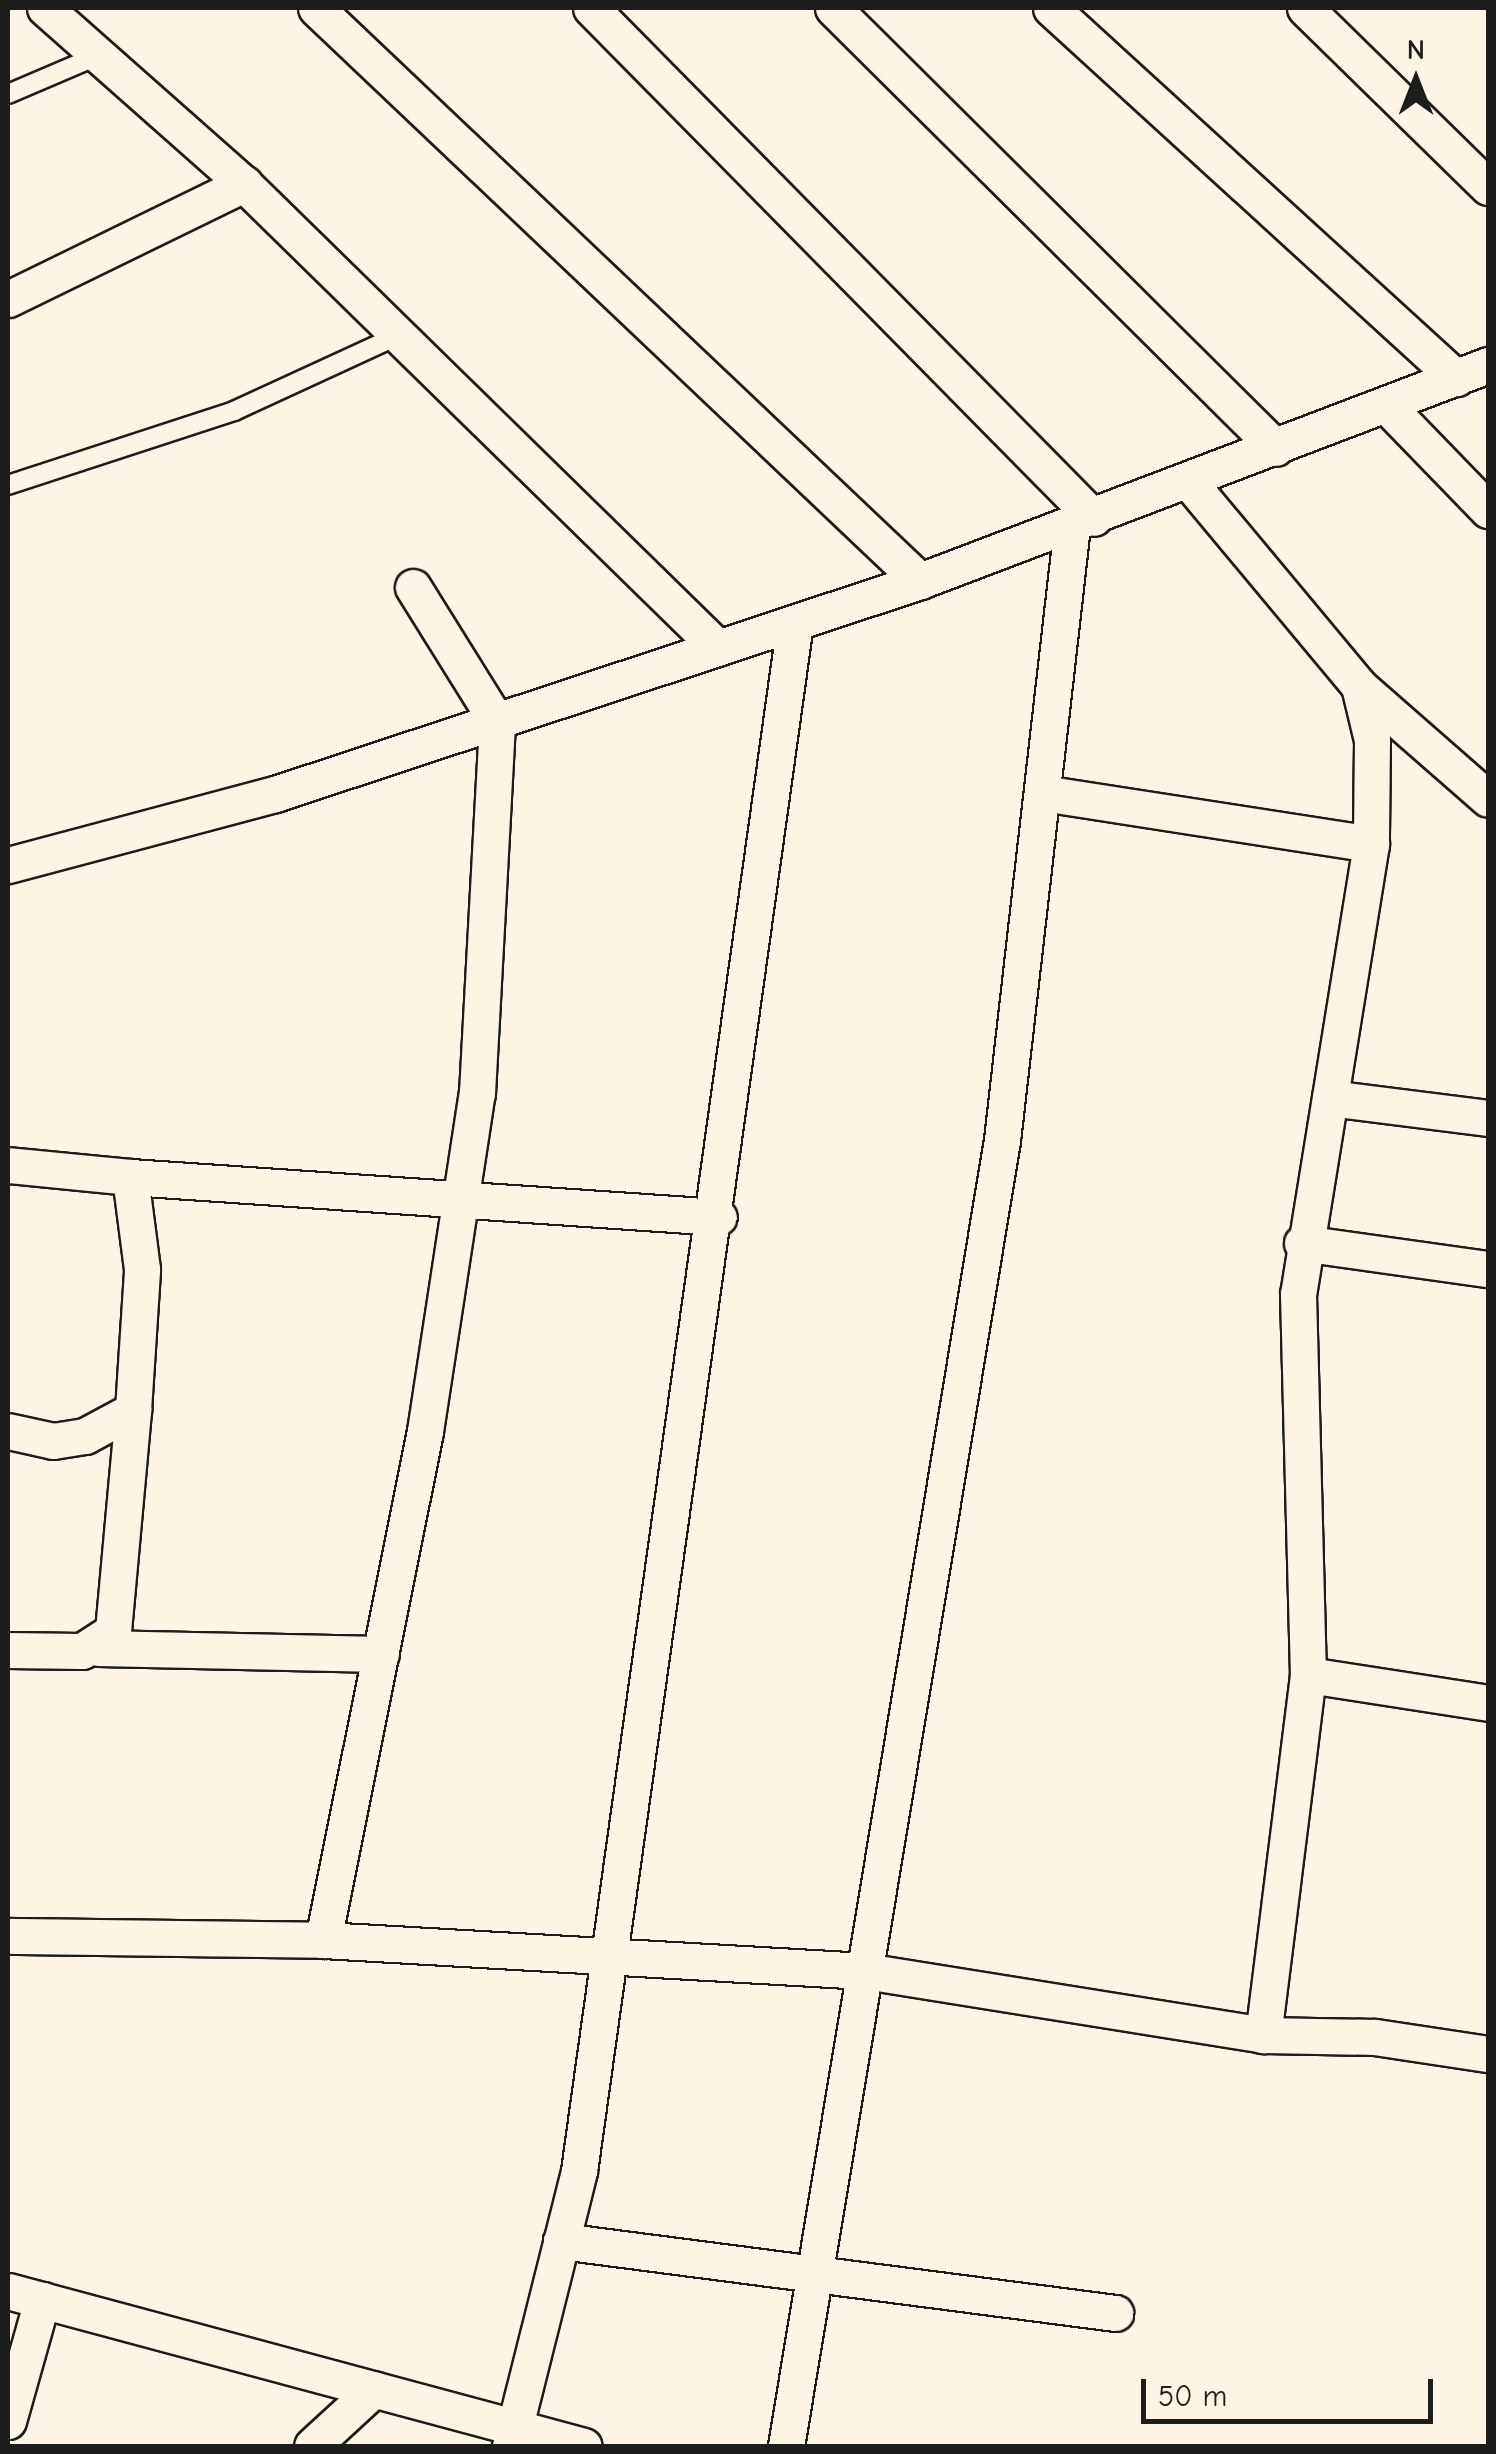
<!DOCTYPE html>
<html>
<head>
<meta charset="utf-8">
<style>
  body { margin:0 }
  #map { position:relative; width:1496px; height:2454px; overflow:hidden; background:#fcf5e5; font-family:"Comic Neue",sans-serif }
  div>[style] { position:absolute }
  .roads { filter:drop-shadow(2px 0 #1c1c1c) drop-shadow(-2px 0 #1c1c1c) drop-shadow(0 2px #1c1c1c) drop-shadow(0 -2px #1c1c1c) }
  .service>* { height:18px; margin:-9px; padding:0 9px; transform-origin:9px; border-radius:9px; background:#fcf5e5 }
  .minor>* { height:35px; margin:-17.5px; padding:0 17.5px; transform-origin:17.5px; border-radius:17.5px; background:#fcf5e5 }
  span { translate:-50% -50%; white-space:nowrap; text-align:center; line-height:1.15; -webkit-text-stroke:9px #fcf5e5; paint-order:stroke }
  .frame { position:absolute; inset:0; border:10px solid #1c1c1c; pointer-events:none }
  .north { position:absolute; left:1366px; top:30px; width:100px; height:100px; -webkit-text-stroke:8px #fcf5e5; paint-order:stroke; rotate:0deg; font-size:28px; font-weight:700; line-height:40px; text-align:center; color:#1c1c1c }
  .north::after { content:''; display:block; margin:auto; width:35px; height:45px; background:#1c1c1c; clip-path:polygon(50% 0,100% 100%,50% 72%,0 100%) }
  .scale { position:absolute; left:1141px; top:2379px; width:292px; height:45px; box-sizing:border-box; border:5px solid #1c1c1c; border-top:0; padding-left:12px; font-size:30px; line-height:35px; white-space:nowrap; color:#1c1c1c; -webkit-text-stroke:8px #fcf5e5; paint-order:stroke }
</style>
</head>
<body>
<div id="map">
  <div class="roads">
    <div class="service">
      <div style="left:8px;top:94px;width:91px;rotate:-23.2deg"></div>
      <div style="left:8px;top:485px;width:238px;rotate:-18.1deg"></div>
      <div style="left:234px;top:411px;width:182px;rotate:-24.7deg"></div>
    </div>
    <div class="minor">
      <div style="left:45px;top:8px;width:266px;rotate:41.5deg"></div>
      <div style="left:244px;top:184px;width:663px;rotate:44.39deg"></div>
      <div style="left:316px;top:8px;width:833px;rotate:43.49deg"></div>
      <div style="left:591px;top:8px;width:716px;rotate:45.4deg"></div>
      <div style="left:833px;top:8px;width:624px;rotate:44.81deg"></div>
      <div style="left:1051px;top:8px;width:549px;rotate:42.41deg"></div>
      <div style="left:1305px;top:8px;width:256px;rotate:44.4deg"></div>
      <div style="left:8px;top:299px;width:263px;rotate:-26deg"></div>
      <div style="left:1390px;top:409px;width:141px;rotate:45.9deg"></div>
      <div style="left:1190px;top:483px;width:264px;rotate:50.2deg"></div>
      <div style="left:1359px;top:686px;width:56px;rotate:76.5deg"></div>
      <div style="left:1372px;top:740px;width:104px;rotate:90.6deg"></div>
      <div style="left:1371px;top:844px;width:456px;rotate:99.2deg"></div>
      <div style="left:1298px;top:1294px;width:381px;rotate:88.5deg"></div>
      <div style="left:1308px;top:1675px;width:363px;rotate:97.1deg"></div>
      <div style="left:1359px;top:686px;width:171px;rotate:41.2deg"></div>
      <div style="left:1042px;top:793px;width:333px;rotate:8.8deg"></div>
      <div style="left:8px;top:865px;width:276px;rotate:-14.9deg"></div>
      <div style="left:275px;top:794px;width:679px;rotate:-18.27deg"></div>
      <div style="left:920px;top:581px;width:608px;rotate:-20.82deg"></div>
      <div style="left:1330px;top:1098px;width:159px;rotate:7.2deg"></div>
      <div style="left:8px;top:1165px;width:123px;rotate:5.6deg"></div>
      <div style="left:1302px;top:1243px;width:188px;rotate:8deg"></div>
      <div style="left:8px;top:1431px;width:46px;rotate:12.5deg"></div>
      <div style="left:53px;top:1441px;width:32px;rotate:-9deg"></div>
      <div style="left:85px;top:1436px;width:55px;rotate:-28.4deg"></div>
      <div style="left:133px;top:1410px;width:141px;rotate:-86.3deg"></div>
      <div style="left:142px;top:1269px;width:93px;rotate:-97.4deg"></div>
      <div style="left:130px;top:1177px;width:590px;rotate:3.89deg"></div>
      <div style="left:98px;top:1648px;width:283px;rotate:1.2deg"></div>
      <div style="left:8px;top:1650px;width:74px;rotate:0.8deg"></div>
      <div style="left:82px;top:1651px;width:37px;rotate:-33deg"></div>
      <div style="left:113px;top:1631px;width:222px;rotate:-84.8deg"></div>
      <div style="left:1308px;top:1675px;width:182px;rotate:8.8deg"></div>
      <div style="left:8px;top:1936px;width:315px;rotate:0.7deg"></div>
      <div style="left:323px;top:1940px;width:543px;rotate:3.27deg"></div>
      <div style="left:865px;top:1971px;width:403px;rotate:9.1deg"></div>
      <div style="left:1263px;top:2035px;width:112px;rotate:1deg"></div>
      <div style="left:1375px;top:2037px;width:114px;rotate:8.6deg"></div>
      <div style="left:323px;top:1940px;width:519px;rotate:-78.67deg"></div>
      <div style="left:425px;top:1431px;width:342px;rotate:-81.3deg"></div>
      <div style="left:477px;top:1093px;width:372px;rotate:-86.9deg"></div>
      <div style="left:497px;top:722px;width:159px;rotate:-121.9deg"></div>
      <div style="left:561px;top:2241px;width:559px;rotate:7.4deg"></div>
      <div style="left:8px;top:2291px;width:596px;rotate:15.06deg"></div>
      <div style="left:8px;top:2421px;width:126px;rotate:-74.3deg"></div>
      <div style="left:312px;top:2446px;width:84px;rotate:-42.6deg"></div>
      <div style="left:510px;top:2446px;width:284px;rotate:-75.9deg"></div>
      <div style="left:579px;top:2171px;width:1563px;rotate:-82.06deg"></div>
      <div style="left:786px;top:2446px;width:1324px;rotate:-80.61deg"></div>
      <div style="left:1002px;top:1140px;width:618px;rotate:-83.5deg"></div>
    </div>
  </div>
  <div class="frame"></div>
  <div class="north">N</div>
  <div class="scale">50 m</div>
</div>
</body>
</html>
